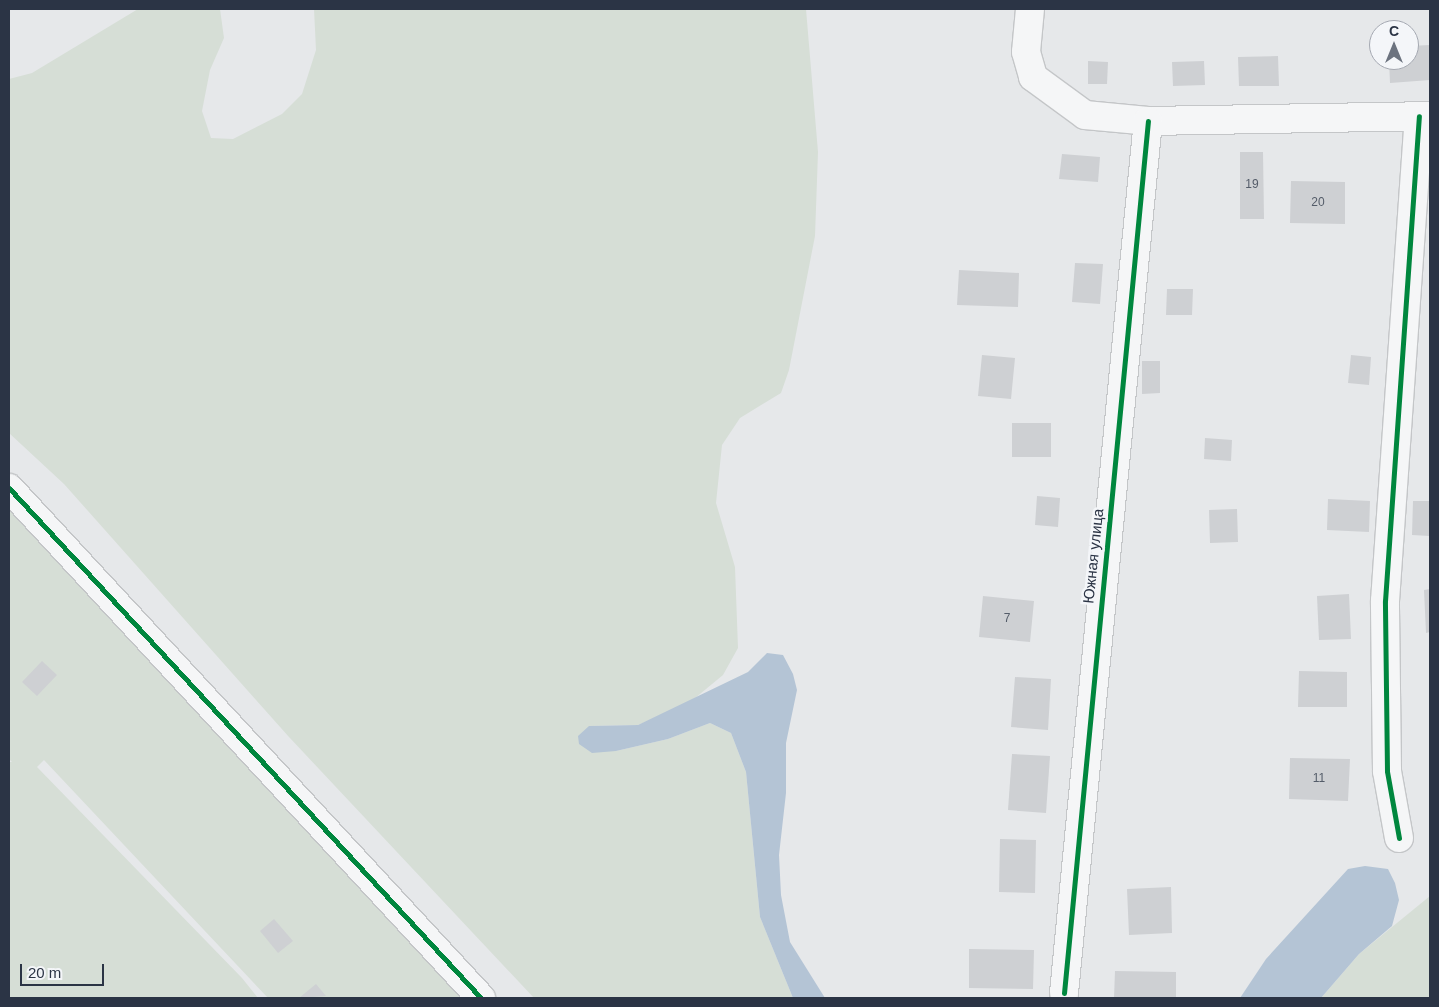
<!DOCTYPE html>
<html>
<head>
<meta charset="utf-8">
<style>
  body { margin:0 }
  #map { position:relative; width:1439px; height:1007px; overflow:hidden; background:#e6e8ea; font-family:Helvetica,sans-serif }
  div>[style] { position:absolute }
  .green>* { inset:0; background:#d6ded6 }
  .water>* { inset:0; background:#b4c4d5 }
  .building>* { inset:0; background:#ced0d3 }
  .roads { filter:drop-shadow(1px 0 #c4c6c8) drop-shadow(-1px 0 #c4c6c8) drop-shadow(0 1px #c4c6c8) drop-shadow(0 -1px #c4c6c8) }
  .street>* { height:28px; margin:-14px; padding:0 14px; transform-origin:14px; border-radius:14px; background:#f5f6f7 }
  .cycleway>* { height:5px; margin:-2.5px; padding:0 2.5px; transform-origin:2.5px; border-radius:2.5px; background:#00873e }
  span { translate:-50% -50%; white-space:nowrap; text-align:center; line-height:1.15; -webkit-text-stroke:5px #f4f6f9; paint-order:stroke }
  .number-label { font-size:12px; color:#545c69 }
  .number-label span { -webkit-text-stroke-width:0 }
  .street-label { font-size:15px; color:#2b3445 }
  .frame { position:absolute; inset:0; border:10px solid #2b3445; pointer-events:none }
  .north { position:absolute; left:1369px; top:20px; width:50px; height:50px; box-sizing:border-box; background:#f4f6f9; border:1px solid #a4a8b1; border-radius:50%; rotate:0deg; font-size:14px; font-weight:700; line-height:20px; text-align:center; color:#2b3445 }
  .north::after { content:''; display:block; margin:auto; width:18px; height:22px; background:#6c737f; clip-path:polygon(50% 0,100% 100%,50% 72%,0 100%) }
  .scale { position:absolute; left:20px; top:964px; width:84px; height:22px; box-sizing:border-box; border:2px solid #2b3445; border-top:0; padding-left:6px; font-size:15px; line-height:18px; white-space:nowrap; color:#2b3445; -webkit-text-stroke:4px #f4f6f9; paint-order:stroke }
</style>
</head>
<body>
<div id="map">
  <div class="green">
    <div style="clip-path:polygon(138px 9px,220px 9px,224px 38px,210px 70px,202px 111px,211px 138px,233px 139px,282px 114px,302px 94px,316px 50px,314px 9px,806px 9px,818px 152px,815px 236px,789px 370px,781px 393px,740px 418px,722px 445px,716px 503px,735px 567px,738px 648px,723px 675px,689px 703px,638px 725px,589px 726px,616px 751px,668px 739px,710px 723px,731px 733px,746px 772px,760px 917px,793px 998px,534px 998px,289px 737px,64px 484px,9px 433px,9px 79px,32px 73px)"></div>
    <div style="clip-path:polygon(9px 488px,481px 998px,268px 998px,44px 760px,37px 767px,242px 978px,258px 998px,9px 998px,9px 762px,12px 762px,9px 759px)"></div>
    <div style="clip-path:polygon(1430px 896px,1430px 998px,1321px 998px,1359px 954px)"></div>
  </div>
  <div class="water">
    <div style="clip-path:polygon(767px 653px,783px 655px,793px 674px,797px 690px,786px 743px,786px 793px,779px 855px,781px 895px,790px 942px,825px 998px,793px 998px,760px 917px,746px 772px,731px 733px,710px 723px,668px 739px,616px 751px,592px 753px,579px 744px,578px 736px,589px 726px,638px 725px,748px 672px)"></div>
    <div style="clip-path:polygon(1365px 866px,1388px 869px,1395px 883px,1399px 900px,1392px 926px,1359px 954px,1321px 998px,1240px 998px,1266px 959px,1348px 869px)"></div>
  </div>
  <div class="building">
    <div style="clip-path:polygon(1430px 45px,1430px 80px,1390px 83px,1389px 60px,1409px 60px,1409px 46px)"></div>
    <div style="clip-path:polygon(1278px 56px,1279px 86px,1239px 86px,1238px 57px)"></div>
    <div style="clip-path:polygon(1088px 61px,1108px 62px,1107px 84px,1088px 84px)"></div>
    <div style="clip-path:polygon(1204px 61px,1205px 85px,1173px 86px,1172px 62px)"></div>
    <div style="clip-path:polygon(1240px 152px,1263px 152px,1264px 219px,1240px 219px)"></div>
    <div style="clip-path:polygon(1062px 154px,1100px 157px,1098px 182px,1059px 179px)"></div>
    <div style="clip-path:polygon(1291px 181px,1345px 182px,1345px 224px,1290px 223px)"></div>
    <div style="clip-path:polygon(1075px 263px,1103px 264px,1100px 304px,1072px 302px)"></div>
    <div style="clip-path:polygon(959px 270px,1019px 273px,1018px 307px,957px 305px)"></div>
    <div style="clip-path:polygon(1167px 289px,1193px 289px,1192px 315px,1166px 315px)"></div>
    <div style="clip-path:polygon(982px 355px,1015px 358px,1011px 399px,978px 396px)"></div>
    <div style="clip-path:polygon(1351px 355px,1371px 357px,1369px 385px,1348px 383px)"></div>
    <div style="clip-path:polygon(1142px 361px,1160px 361px,1160px 393px,1142px 394px)"></div>
    <div style="clip-path:polygon(1012px 423px,1051px 423px,1051px 457px,1012px 457px)"></div>
    <div style="clip-path:polygon(1205px 438px,1232px 440px,1231px 461px,1204px 459px)"></div>
    <div style="clip-path:polygon(1037px 496px,1060px 498px,1058px 527px,1035px 525px)"></div>
    <div style="clip-path:polygon(1328px 499px,1370px 501px,1369px 532px,1327px 530px)"></div>
    <div style="clip-path:polygon(1413px 501px,1430px 501px,1430px 536px,1412px 535px)"></div>
    <div style="clip-path:polygon(1237px 509px,1238px 542px,1210px 543px,1209px 510px)"></div>
    <div style="clip-path:polygon(1430px 589px,1430px 632px,1426px 633px,1424px 590px)"></div>
    <div style="clip-path:polygon(1349px 594px,1351px 639px,1319px 640px,1317px 596px)"></div>
    <div style="clip-path:polygon(983px 596px,1034px 601px,1030px 642px,979px 637px)"></div>
    <div style="clip-path:polygon(42px 661px,57px 675px,37px 696px,22px 682px)"></div>
    <div style="clip-path:polygon(1299px 671px,1347px 672px,1347px 707px,1298px 707px)"></div>
    <div style="clip-path:polygon(1015px 677px,1051px 679px,1048px 730px,1011px 727px)"></div>
    <div style="clip-path:polygon(1012px 754px,1050px 756px,1046px 813px,1008px 810px)"></div>
    <div style="clip-path:polygon(1290px 758px,1350px 759px,1348px 801px,1289px 799px)"></div>
    <div style="clip-path:polygon(1000px 839px,1036px 840px,1035px 893px,999px 892px)"></div>
    <div style="clip-path:polygon(1171px 887px,1172px 933px,1129px 935px,1127px 889px)"></div>
    <div style="clip-path:polygon(274px 919px,293px 941px,278px 953px,260px 931px)"></div>
    <div style="clip-path:polygon(969px 949px,1034px 950px,1033px 989px,969px 988px)"></div>
    <div style="clip-path:polygon(1115px 971px,1176px 972px,1176px 998px,1114px 998px)"></div>
    <div style="clip-path:polygon(316px 984px,326px 996px,299px 998px)"></div>
  </div>
  <div class="roads">
    <div class="street">
      <div style="left:1030px;top:9px;width:43px;rotate:95.3deg"></div>
      <div style="left:1026px;top:52px;width:26px;rotate:74deg"></div>
      <div style="left:1033px;top:77px;width:64px;rotate:36.2deg"></div>
      <div style="left:1085px;top:115px;width:63px;rotate:5.4deg"></div>
      <div style="left:1148px;top:121px;width:282px;rotate:-1deg"></div>
      <div style="left:9px;top:488px;width:695px;rotate:47.22deg"></div>
      <div style="left:1399px;top:838px;width:68px;rotate:-100.2deg"></div>
      <div style="left:1387px;top:771px;width:170px;rotate:-90.7deg"></div>
      <div style="left:1385px;top:601px;width:486px;rotate:-86deg"></div>
      <div style="left:1064px;top:993px;width:876px;rotate:-84.5deg"></div>
    </div>
  </div>
  <div class="cycleway">
    <div style="left:9px;top:488px;width:695px;rotate:47.22deg"></div>
    <div style="left:1399px;top:838px;width:68px;rotate:-100.2deg"></div>
    <div style="left:1387px;top:771px;width:170px;rotate:-90.7deg"></div>
    <div style="left:1385px;top:601px;width:486px;rotate:-86deg"></div>
    <div style="left:1064px;top:993px;width:876px;rotate:-84.5deg"></div>
  </div>
  <div class="number-label">
    <span style="left:1252px;top:185px">19</span>
    <span style="left:1318px;top:203px">20</span>
    <span style="left:1007px;top:619px">7</span>
    <span style="left:1319px;top:779px">11</span>
  </div>
  <div class="street-label">
    <span style="left:1093px;top:556px;rotate:-84deg">Южная улица</span>
  </div>
  <div class="frame"></div>
  <div class="north">С</div>
  <div class="scale">20 m</div>
</div>
</body>
</html>
